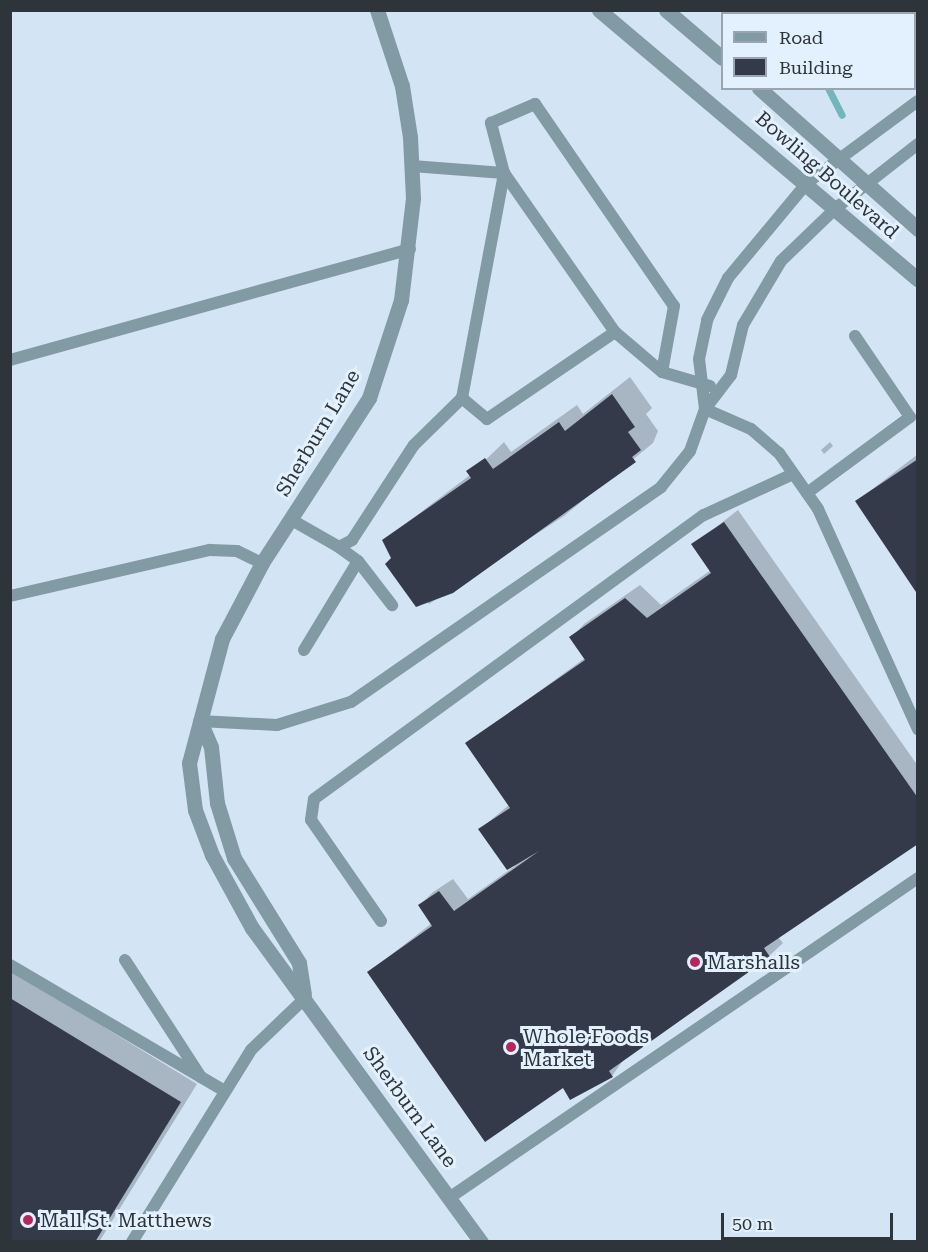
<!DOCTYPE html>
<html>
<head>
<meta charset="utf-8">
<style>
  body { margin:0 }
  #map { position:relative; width:928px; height:1252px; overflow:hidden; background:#d3e4f5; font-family:"Roboto Serif",serif }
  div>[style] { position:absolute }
  .shadow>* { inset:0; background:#0003 }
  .stream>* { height:7px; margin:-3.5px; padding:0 3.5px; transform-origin:3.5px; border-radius:3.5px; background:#72b5ba }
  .building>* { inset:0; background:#353a4b }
  .service>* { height:12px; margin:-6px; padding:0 6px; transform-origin:6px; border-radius:6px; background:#829aa4 }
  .minor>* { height:15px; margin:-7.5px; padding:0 7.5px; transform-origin:7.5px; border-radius:7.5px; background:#829aa4 }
  .tertiary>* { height:15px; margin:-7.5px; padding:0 7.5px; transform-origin:7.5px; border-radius:7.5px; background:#829aa4 }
  .dots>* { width:16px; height:16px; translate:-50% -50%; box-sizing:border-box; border:3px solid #e3f0fe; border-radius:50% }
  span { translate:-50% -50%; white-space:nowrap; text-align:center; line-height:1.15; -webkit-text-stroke:6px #e3f0fe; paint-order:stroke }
  .street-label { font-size:20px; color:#2d343a }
  .poi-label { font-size:20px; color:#2d343a }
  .left { translate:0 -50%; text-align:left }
  .frame { position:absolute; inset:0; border:12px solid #2d343a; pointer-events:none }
  .legend { position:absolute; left:721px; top:12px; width:195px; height:78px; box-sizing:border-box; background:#e3f0fe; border:2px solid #9aa5b0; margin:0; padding:8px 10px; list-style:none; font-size:18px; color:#2d343a }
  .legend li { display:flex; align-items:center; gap:12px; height:30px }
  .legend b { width:30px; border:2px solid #9aa5b0 }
  .scale { position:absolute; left:721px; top:1213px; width:172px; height:27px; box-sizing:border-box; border:3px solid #2d343a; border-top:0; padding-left:8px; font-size:18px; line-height:21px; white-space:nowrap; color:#2d343a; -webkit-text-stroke:4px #e3f0fe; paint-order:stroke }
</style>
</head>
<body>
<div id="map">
  <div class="shadow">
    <div style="clip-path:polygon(845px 10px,918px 10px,918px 66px,914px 14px)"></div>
    <div style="clip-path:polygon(630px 377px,652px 408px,646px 414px,658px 431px,653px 443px,564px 516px,429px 604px,384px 540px,470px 475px,504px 442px,511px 452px,577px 405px,583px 414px)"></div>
    <div style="clip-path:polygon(830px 442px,833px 446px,824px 454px,821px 450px)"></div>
    <div style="clip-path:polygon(918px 454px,918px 592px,857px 501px)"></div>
    <div style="clip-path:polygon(738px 510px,918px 766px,918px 842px,778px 937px,783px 943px,769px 956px,624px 1059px,612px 1076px,571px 1098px,563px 1086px,369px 972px,432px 923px,420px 905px,433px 892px,453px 879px,468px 899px,515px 866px,480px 829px,509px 805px,467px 744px,585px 658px,571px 638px,584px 624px,640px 585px,661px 605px,711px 570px,693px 545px)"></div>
    <div style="clip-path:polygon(10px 962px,22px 977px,197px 1084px,99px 1242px,10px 1242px)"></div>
  </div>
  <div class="stream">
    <div style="left:788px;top:10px;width:4px;rotate:63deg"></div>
    <div style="left:828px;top:88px;width:30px;rotate:63deg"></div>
  </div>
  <div class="building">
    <div style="clip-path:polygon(843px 10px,918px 10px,918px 68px,914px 14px)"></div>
    <div style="clip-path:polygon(612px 394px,635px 427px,628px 432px,641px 450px,632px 457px,636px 462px,453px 593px,416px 607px,385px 564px,391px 558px,382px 540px,471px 478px,466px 471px,485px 458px,493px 469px,559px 422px,565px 431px)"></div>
    <div style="clip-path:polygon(918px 459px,918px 595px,855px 501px)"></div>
    <div style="clip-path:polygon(724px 522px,918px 798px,918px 844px,764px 948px,770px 957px,609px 1071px,613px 1077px,570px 1100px,563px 1088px,485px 1142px,367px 972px,432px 926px,418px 905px,439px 891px,454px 911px,539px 851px,507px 870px,478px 829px,510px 808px,465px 743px,585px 660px,569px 637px,625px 598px,647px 618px,711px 573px,691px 544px)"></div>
    <div style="clip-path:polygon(10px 998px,181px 1102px,95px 1242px,10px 1242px)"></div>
  </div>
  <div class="service">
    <div style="left:412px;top:166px;width:92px;rotate:4.4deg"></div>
    <div style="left:504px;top:173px;width:52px;rotate:-104.6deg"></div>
    <div style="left:491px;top:123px;width:48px;rotate:-23.4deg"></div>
    <div style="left:535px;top:104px;width:245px;rotate:55.5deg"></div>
    <div style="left:674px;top:306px;width:67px;rotate:100.3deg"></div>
    <div style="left:662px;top:372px;width:62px;rotate:-139.6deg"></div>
    <div style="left:615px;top:332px;width:155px;rotate:145.8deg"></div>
    <div style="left:487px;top:419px;width:33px;rotate:-140deg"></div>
    <div style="left:462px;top:398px;width:229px;rotate:-79.4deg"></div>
    <div style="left:504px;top:173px;width:194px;rotate:55.1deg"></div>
    <div style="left:10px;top:360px;width:415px;rotate:-15.5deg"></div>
    <div style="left:662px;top:372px;width:50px;rotate:16.3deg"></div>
    <div style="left:705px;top:409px;width:50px;rotate:-96.8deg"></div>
    <div style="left:699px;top:359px;width:40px;rotate:-78deg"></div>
    <div style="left:707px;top:320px;width:47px;rotate:-63.4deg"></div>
    <div style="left:728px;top:278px;width:124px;rotate:-50.3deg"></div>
    <div style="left:807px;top:183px;width:138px;rotate:-36.5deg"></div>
    <div style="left:705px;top:409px;width:50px;rotate:23.5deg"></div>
    <div style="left:751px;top:429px;width:37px;rotate:41deg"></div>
    <div style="left:779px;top:453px;width:68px;rotate:55.1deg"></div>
    <div style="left:818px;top:509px;width:242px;rotate:65.6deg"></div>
    <div style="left:807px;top:493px;width:128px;rotate:-36.4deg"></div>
    <div style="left:910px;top:417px;width:98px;rotate:-124.2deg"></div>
    <div style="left:290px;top:519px;width:56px;rotate:29.7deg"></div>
    <div style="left:339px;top:547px;width:15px;rotate:-28deg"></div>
    <div style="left:352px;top:540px;width:113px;rotate:-56.9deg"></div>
    <div style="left:414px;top:445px;width:67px;rotate:-44.4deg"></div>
    <div style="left:358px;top:561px;width:56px;rotate:52.3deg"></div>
    <div style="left:10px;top:596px;width:205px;rotate:-13deg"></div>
    <div style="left:210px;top:550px;width:27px;rotate:2deg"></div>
    <div style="left:237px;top:551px;width:28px;rotate:26deg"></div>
    <div style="left:304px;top:650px;width:104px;rotate:-58.8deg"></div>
    <div style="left:358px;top:561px;width:24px;rotate:-144deg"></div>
    <div style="left:200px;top:721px;width:77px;rotate:3deg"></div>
    <div style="left:277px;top:725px;width:77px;rotate:-17.3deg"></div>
    <div style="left:351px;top:702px;width:377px;rotate:-34.7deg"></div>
    <div style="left:661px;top:487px;width:46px;rotate:-51.1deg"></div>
    <div style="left:690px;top:451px;width:45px;rotate:-70.3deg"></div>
    <div style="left:705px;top:409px;width:43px;rotate:-52.6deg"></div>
    <div style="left:731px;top:375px;width:51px;rotate:-76.5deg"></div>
    <div style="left:743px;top:325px;width:74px;rotate:-59.3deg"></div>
    <div style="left:781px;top:261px;width:76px;rotate:-43.9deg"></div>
    <div style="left:836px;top:208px;width:104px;rotate:-38deg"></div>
    <div style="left:381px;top:921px;width:123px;rotate:-124.7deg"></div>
    <div style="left:311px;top:820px;width:21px;rotate:-82deg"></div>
    <div style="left:314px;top:799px;width:482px;rotate:-36.1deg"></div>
    <div style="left:704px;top:515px;width:98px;rotate:-24.7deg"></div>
    <div style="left:125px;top:960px;width:140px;rotate:57deg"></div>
    <div style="left:10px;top:965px;width:247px;rotate:30.4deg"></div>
    <div style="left:449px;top:1198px;width:568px;rotate:-34.31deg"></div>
    <div style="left:132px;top:1242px;width:226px;rotate:-58.2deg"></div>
    <div style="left:251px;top:1050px;width:75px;rotate:-43.9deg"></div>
  </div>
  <div class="minor">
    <div style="left:377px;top:10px;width:80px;rotate:71.8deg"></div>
    <div style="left:402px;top:86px;width:52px;rotate:81.1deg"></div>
    <div style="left:410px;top:137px;width:61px;rotate:87.2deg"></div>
    <div style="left:413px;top:198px;width:103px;rotate:96.7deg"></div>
    <div style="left:401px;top:300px;width:103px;rotate:108.1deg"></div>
    <div style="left:369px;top:398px;width:197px;rotate:123deg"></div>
    <div style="left:262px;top:563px;width:86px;rotate:117.8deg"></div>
    <div style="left:222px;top:639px;width:128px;rotate:104.9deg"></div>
    <div style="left:189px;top:763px;width:47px;rotate:82.7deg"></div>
    <div style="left:195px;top:810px;width:48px;rotate:69.3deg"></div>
    <div style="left:212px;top:855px;width:83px;rotate:61.3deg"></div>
    <div style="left:252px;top:928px;width:389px;rotate:53.9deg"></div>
    <div style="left:200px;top:721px;width:28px;rotate:67deg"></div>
    <div style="left:211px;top:747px;width:56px;rotate:83.9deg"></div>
    <div style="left:217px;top:803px;width:58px;rotate:72.8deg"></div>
    <div style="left:234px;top:858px;width:123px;rotate:58.2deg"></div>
    <div style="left:299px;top:963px;width:32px;rotate:81deg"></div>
  </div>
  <div class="tertiary">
    <div style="left:599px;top:10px;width:418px;rotate:40.2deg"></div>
    <div style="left:666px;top:10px;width:74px;rotate:40.6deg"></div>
    <div style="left:759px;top:88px;width:213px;rotate:41.6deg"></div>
  </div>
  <div class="dots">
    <div style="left:695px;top:962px;background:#b4275c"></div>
    <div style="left:511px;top:1047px;background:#b4275c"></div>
    <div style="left:28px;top:1220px;background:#b4275c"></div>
  </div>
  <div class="street-label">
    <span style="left:827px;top:175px;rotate:41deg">Bowling Boulevard</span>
    <span style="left:318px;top:433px;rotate:-59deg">Sherburn Lane</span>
    <span style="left:410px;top:1107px;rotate:54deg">Sherburn Lane</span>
  </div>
  <div class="poi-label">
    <span class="left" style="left:707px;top:962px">Marshalls</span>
    <span class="left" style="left:523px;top:1048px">Whole Foods<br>Market</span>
    <span class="left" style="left:40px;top:1220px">Mall St. Matthews</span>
  </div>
  <div class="frame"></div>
  <ul class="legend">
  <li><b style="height:8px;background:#829aa4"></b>Road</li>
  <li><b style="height:16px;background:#353a4b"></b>Building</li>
  </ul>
  <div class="scale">50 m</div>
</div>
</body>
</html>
